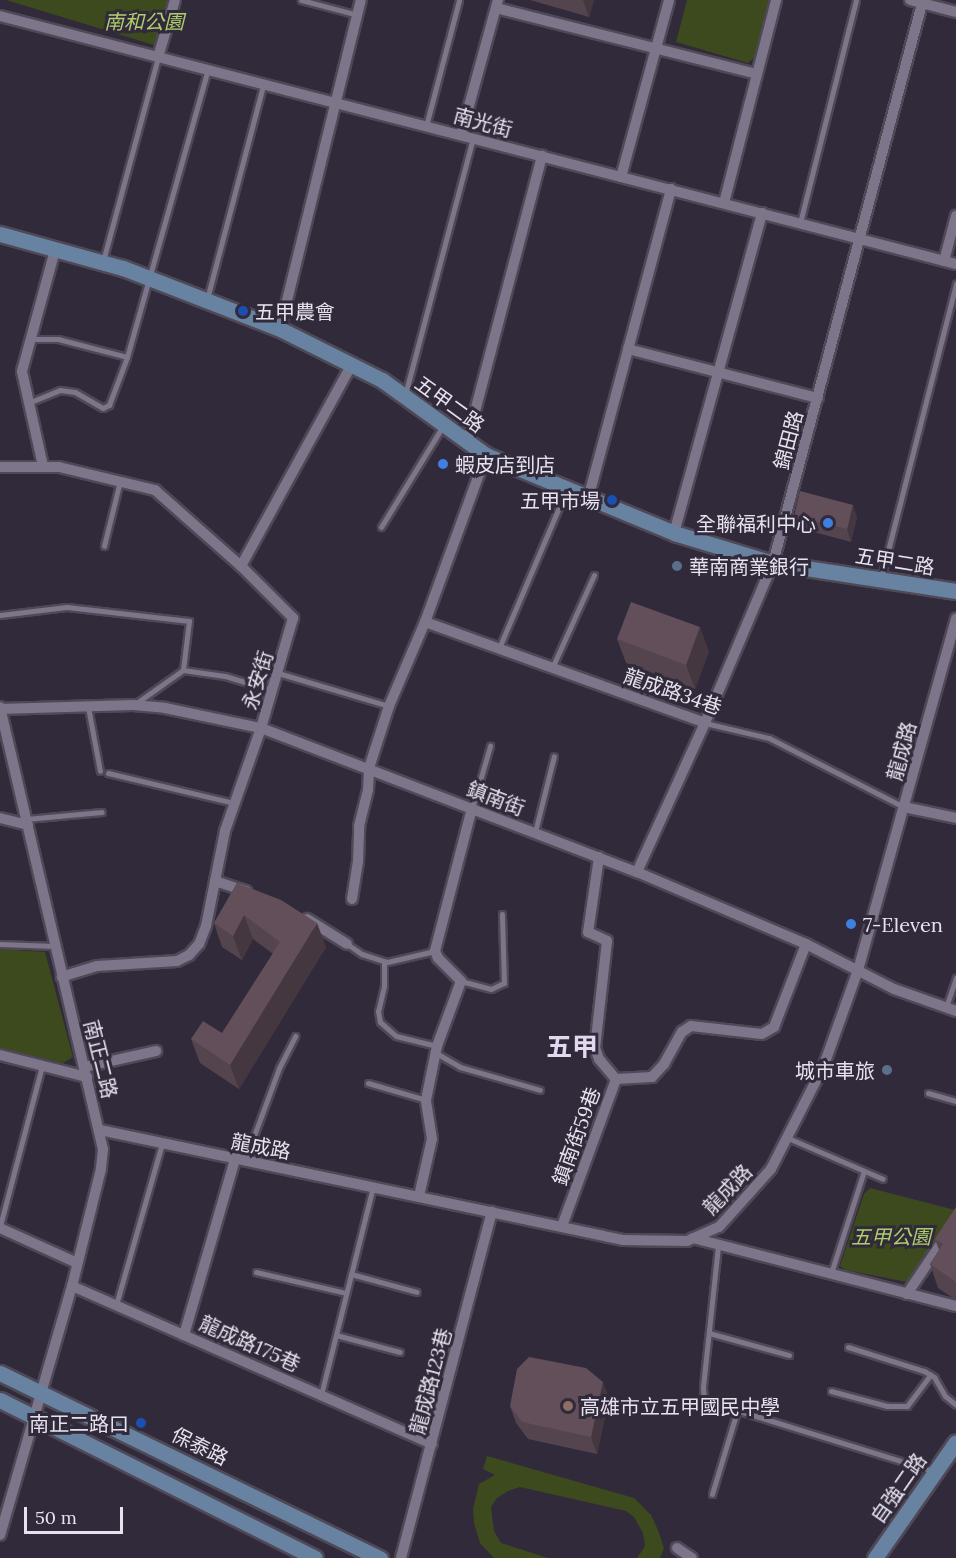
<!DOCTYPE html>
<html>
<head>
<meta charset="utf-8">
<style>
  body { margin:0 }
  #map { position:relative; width:956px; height:1558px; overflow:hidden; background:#312a3b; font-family:Lora,"Noto Sans TC",serif }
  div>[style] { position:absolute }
  .green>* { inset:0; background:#3c4a1e }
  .roads { filter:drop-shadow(2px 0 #4f4856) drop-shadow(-2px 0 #4f4856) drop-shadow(0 2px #4f4856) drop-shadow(0 -2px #4f4856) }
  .lane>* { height:5px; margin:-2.5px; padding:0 2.5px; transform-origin:2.5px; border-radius:2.5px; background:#7d7589 }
  .street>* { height:10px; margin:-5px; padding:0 5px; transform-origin:5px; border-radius:5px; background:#7d7589 }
  .secondary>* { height:15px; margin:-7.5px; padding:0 7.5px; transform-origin:7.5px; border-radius:7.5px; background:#6783a1 }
  .wall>* { inset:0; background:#54444d }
  .shaded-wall>* { inset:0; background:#45373f }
  .building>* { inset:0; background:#624f5a }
  .dots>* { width:16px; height:16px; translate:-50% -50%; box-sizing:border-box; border:3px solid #312a3b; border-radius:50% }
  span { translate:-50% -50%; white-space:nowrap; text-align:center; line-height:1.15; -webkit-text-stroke:6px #312a3b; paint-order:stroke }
  .park-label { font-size:20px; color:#aecd6b; font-style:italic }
  .street-label { font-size:20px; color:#e7e3ee }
  .poi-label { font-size:20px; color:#e7e3ee }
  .left { translate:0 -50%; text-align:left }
  .right { translate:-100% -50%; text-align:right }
  .district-label { font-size:26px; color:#e2d9ef; font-weight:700 }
  .scale { position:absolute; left:24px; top:1507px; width:99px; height:27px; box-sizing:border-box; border:3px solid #e7e3ee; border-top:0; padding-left:8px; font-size:18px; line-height:21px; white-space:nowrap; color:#e7e3ee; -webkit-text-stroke:4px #312a3b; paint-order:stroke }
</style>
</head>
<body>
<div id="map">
  <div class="green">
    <div style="clip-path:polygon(6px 0,172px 0,160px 41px,154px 45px)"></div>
    <div style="clip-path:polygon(687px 0,769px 0,755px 57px,748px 63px,676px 42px)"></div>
    <div style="clip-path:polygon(0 949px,45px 952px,73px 1057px,63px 1063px,0 1048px)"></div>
    <div style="clip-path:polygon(870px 1188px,955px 1210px,907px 1282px,846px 1270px,840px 1266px,864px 1194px)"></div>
    <div style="clip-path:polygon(487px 1456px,634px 1498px,651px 1515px,658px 1530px,664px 1548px,660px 1558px,637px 1558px,645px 1546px,643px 1533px,634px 1517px,626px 1511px,520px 1487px,508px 1491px,497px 1498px,491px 1507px,494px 1531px,501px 1543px,548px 1558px,494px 1558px,480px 1543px,474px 1523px,473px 1509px,479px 1484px,495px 1475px,483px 1469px)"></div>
  </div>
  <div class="roads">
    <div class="lane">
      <div style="left:301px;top:0;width:59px;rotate:14.7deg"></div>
      <div style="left:426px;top:126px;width:130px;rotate:-75.3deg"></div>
      <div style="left:800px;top:223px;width:230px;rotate:-75.9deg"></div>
      <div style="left:103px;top:261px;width:211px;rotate:-74.9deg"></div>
      <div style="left:207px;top:299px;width:221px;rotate:-75.3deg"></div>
      <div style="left:32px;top:339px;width:26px"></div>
      <div style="left:58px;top:339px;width:71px;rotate:14.6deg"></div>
      <div style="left:405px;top:395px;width:266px;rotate:-75.2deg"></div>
      <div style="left:28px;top:403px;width:35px;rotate:-22deg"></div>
      <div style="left:60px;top:390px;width:15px;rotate:8deg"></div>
      <div style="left:75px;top:392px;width:32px;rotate:30deg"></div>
      <div style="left:103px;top:408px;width:7px;rotate:-27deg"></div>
      <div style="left:109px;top:405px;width:51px;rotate:-69.4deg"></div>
      <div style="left:127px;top:357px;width:299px;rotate:-74.3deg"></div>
      <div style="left:381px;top:527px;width:119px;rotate:-58.5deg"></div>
      <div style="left:104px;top:546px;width:67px;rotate:-76.2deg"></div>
      <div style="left:881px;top:578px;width:304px;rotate:-75.7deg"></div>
      <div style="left:0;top:615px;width:67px;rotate:-6.8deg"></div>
      <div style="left:67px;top:607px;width:123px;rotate:6.5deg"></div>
      <div style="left:189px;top:621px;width:49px;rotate:97deg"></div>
      <div style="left:183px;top:670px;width:59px;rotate:144.7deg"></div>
      <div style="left:499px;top:648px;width:171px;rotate:-66.9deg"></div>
      <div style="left:552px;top:668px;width:102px;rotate:-65.7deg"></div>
      <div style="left:183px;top:670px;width:42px;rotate:8.1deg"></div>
      <div style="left:225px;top:676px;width:48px;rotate:16.9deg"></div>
      <div style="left:278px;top:673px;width:116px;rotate:16.6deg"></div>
      <div style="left:88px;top:707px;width:65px;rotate:79.4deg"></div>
      <div style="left:705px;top:723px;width:66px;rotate:13.2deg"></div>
      <div style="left:769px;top:738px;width:152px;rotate:27.1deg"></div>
      <div style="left:108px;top:773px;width:130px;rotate:13.4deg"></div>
      <div style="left:472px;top:808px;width:65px;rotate:-73.8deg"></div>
      <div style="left:26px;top:819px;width:76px;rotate:-5.3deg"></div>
      <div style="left:535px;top:832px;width:78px;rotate:-76deg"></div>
      <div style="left:0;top:944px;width:55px;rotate:2.1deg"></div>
      <div style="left:347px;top:944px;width:18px;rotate:34deg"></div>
      <div style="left:362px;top:954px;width:26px;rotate:18deg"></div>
      <div style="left:387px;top:962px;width:49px;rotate:-12.9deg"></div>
      <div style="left:384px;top:961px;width:25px;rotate:90deg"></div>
      <div style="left:384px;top:986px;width:26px;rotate:103deg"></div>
      <div style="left:378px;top:1011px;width:11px;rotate:80deg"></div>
      <div style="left:380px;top:1022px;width:21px;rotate:41deg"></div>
      <div style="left:396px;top:1036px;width:42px;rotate:13.7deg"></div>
      <div style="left:461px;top:981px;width:31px;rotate:15deg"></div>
      <div style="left:491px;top:989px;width:14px;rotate:-25deg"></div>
      <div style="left:504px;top:983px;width:69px;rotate:-91.7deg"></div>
      <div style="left:946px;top:1007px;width:31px;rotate:-71deg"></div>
      <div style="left:436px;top:1053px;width:28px;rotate:30deg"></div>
      <div style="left:460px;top:1067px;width:83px;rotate:16deg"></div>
      <div style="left:368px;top:1083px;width:60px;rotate:16.3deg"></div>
      <div style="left:928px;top:1093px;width:29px;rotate:16deg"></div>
      <div style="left:788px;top:1138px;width:103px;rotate:23.3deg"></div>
      <div style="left:245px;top:1160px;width:98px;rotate:-69.7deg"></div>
      <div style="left:279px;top:1068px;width:36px;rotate:-63deg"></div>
      <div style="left:0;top:1226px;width:165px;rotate:-75.3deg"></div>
      <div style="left:718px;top:1246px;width:142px;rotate:96.1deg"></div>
      <div style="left:703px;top:1387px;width:13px;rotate:86deg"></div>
      <div style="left:704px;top:1400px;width:241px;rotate:17.2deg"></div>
      <div style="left:256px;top:1272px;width:92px;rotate:13.1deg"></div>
      <div style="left:831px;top:1273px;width:107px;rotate:-72.1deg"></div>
      <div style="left:351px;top:1274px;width:68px;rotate:15.3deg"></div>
      <div style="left:116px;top:1305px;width:167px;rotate:-74.1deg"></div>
      <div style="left:709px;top:1333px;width:83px;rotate:15.4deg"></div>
      <div style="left:336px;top:1335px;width:66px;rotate:14.9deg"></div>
      <div style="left:848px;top:1347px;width:80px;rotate:17.5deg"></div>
      <div style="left:924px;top:1371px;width:12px;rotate:31deg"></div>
      <div style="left:934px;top:1377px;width:22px;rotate:60deg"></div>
      <div style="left:945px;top:1396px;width:14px;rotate:39deg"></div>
      <div style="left:831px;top:1391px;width:58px;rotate:15deg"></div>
      <div style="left:887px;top:1406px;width:20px"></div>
      <div style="left:907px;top:1406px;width:39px;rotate:-53deg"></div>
      <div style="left:321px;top:1395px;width:214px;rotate:-76deg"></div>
      <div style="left:712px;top:1494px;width:87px;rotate:-73.2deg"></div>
    </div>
    <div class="street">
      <div style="left:910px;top:0;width:48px;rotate:14.6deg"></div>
      <div style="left:496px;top:8px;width:269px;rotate:14.2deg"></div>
      <div style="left:0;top:16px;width:988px;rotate:14.54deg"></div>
      <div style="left:158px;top:57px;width:59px;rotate:-73.4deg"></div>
      <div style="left:461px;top:135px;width:140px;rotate:-74.7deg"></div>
      <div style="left:621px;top:177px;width:183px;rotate:-74.8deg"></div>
      <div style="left:724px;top:203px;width:210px;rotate:-75.6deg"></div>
      <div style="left:944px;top:261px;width:47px;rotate:-75.1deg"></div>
      <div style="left:280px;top:329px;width:339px;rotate:-76.2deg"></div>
      <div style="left:628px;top:349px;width:196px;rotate:14.5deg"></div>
      <div style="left:467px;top:442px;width:296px;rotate:-75.3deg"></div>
      <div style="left:43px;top:466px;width:97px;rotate:-102.5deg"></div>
      <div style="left:22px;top:371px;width:125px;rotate:-74.7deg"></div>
      <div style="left:0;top:467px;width:59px"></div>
      <div style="left:59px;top:467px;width:99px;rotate:13.5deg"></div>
      <div style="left:155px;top:490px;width:115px;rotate:41.5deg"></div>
      <div style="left:241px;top:566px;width:74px;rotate:45deg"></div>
      <div style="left:293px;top:618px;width:115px;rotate:106.2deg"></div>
      <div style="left:261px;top:728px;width:109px;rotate:109.3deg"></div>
      <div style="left:225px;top:831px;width:97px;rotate:101.3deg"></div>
      <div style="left:206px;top:926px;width:19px;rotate:111deg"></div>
      <div style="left:199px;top:944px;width:15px;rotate:132deg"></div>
      <div style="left:189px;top:955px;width:13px;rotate:153deg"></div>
      <div style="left:177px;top:961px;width:80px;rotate:176.4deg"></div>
      <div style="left:97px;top:966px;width:37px;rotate:163deg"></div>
      <div style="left:588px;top:499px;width:321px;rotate:-75deg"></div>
      <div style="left:674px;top:533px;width:332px;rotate:-74.6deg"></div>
      <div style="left:241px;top:566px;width:230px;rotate:-61.2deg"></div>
      <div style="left:425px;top:622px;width:298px;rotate:19.8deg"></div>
      <div style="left:0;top:707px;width:454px;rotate:76.9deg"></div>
      <div style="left:103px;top:1149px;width:20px;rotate:96deg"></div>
      <div style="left:101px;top:1169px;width:121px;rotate:103.9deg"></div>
      <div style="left:72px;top:1286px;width:259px;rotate:106.1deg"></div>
      <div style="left:0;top:709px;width:133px;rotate:-1.7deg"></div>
      <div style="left:133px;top:705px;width:32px;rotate:5deg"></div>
      <div style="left:165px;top:708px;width:98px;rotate:11.8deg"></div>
      <div style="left:261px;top:728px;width:403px;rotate:21deg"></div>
      <div style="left:637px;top:872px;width:184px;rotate:23.1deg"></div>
      <div style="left:806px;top:944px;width:99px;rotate:27.1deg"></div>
      <div style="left:894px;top:989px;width:66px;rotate:19.5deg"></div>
      <div style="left:904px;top:807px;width:53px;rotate:11.9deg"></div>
      <div style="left:0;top:818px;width:29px;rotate:14deg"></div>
      <div style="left:599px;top:857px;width:76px;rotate:98.3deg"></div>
      <div style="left:588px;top:932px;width:21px;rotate:25deg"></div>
      <div style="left:607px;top:941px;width:108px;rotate:96.4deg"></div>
      <div style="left:595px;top:1048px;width:12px;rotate:70deg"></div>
      <div style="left:599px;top:1059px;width:26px;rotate:50deg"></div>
      <div style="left:637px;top:872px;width:164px;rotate:-65.5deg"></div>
      <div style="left:705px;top:723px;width:174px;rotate:-67deg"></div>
      <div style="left:773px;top:563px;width:583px;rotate:-75.08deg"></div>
      <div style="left:215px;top:881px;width:33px;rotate:18deg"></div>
      <div style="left:352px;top:899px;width:37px;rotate:-81deg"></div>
      <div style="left:358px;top:862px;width:36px;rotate:-88deg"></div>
      <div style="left:359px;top:826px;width:37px;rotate:-76deg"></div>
      <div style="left:368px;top:790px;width:22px;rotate:-87deg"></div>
      <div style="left:369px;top:768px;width:65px;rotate:-72.1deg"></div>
      <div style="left:389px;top:706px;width:91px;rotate:-66.8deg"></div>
      <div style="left:425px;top:622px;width:178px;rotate:-69.9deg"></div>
      <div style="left:307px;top:919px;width:47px;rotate:32deg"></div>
      <div style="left:0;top:1055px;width:90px;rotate:14.2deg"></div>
      <div style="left:84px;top:1067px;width:74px;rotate:-12.5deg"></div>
      <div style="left:100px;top:1130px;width:534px;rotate:11.88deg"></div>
      <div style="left:623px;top:1240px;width:64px;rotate:0.9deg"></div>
      <div style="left:687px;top:1241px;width:35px;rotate:-24deg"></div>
      <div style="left:719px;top:1227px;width:78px;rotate:-48.1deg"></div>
      <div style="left:771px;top:1169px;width:117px;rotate:-63deg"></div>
      <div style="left:824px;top:1065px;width:101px;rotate:-70.3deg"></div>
      <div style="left:858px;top:970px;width:365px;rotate:-74.4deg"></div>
      <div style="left:419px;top:1196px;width:58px;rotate:-77.2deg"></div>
      <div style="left:432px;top:1139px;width:39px;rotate:-99deg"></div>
      <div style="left:426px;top:1100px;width:55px;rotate:-78.5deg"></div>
      <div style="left:437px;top:1046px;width:69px;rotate:-69.7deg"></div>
      <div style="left:461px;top:981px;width:33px;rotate:-135deg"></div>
      <div style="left:438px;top:958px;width:8px;rotate:-113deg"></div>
      <div style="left:435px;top:951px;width:148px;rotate:-75.5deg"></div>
      <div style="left:562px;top:1226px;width:157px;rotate:-69.8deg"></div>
      <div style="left:616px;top:1079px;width:36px;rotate:-3deg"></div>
      <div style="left:652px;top:1077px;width:18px;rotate:-47deg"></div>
      <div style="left:664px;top:1064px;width:37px;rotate:-61deg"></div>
      <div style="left:682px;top:1032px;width:11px;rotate:-34deg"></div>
      <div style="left:691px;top:1026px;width:71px;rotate:6.4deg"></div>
      <div style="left:762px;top:1034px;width:14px;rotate:-30deg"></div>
      <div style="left:774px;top:1027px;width:89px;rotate:-68.9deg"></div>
      <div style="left:0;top:1228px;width:85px;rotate:24.4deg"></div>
      <div style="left:693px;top:1238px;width:272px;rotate:14.5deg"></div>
      <div style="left:72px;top:1286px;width:393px;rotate:23.7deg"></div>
      <div style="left:907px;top:1294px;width:88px;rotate:-56.1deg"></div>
      <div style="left:184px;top:1335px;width:182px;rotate:-73.8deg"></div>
      <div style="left:677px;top:1548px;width:18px;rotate:34deg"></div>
      <div style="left:401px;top:1558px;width:358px;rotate:-75.3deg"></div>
    </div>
    <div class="secondary">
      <div style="left:0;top:234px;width:128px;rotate:15.5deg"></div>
      <div style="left:123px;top:268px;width:168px;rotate:21.2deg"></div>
      <div style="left:280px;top:329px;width:114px;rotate:26.6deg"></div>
      <div style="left:382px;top:380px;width:128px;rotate:35.8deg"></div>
      <div style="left:486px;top:455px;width:204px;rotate:22.5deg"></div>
      <div style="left:674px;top:533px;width:103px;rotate:16.9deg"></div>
      <div style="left:773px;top:563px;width:185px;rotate:8.7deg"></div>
      <div style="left:0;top:1373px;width:423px;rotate:26deg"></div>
      <div style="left:0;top:1400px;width:352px;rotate:26.6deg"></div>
      <div style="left:875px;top:1558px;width:141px;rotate:-55.1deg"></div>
    </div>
  </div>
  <div class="wall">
    <div style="clip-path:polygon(530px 0,594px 0,589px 17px)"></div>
    <div style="clip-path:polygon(794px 516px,857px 517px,851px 542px,799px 528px)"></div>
    <div style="clip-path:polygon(617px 639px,709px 651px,695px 689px,626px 663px)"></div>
    <div style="clip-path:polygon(237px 883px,326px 947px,239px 1089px,200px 1063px,191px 1039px,222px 1033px,273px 954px,253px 939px,242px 960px,222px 947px,214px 923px)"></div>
    <div style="clip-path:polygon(956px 1207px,956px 1300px,938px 1288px,930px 1264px,939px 1250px,935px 1239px)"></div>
    <div style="clip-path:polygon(609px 1398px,597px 1454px,528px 1439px,516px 1423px,510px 1406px)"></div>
  </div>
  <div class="shaded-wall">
    <div style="clip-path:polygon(583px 0,594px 0,589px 17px)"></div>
    <div style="clip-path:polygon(853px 505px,857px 517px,851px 542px,847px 529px)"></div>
    <div style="clip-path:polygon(700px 627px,709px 651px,695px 689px,686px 665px)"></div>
    <div style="clip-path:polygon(244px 915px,253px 939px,242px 960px,233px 936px)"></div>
    <div style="clip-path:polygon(317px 923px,326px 947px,239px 1089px,230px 1065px)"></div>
    <div style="clip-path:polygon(603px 1382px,609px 1398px,597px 1454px,591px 1437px)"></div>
  </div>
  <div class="building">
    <div style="clip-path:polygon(800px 491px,853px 505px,847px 529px,794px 516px)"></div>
    <div style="clip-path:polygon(631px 602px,700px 627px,686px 665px,617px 639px)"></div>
    <div style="clip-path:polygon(237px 883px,281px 900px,317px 923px,230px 1065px,191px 1039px,203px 1021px,222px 1033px,280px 942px,244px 915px,233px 936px,214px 923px)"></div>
    <div style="clip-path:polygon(956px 1207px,956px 1282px,930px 1264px,943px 1244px,935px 1239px)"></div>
    <div style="clip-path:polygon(529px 1357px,586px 1368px,603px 1382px,591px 1437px,522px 1422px,510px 1406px,517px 1369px)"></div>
  </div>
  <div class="dots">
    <div style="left:243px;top:311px;background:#1a4fb4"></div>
    <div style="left:443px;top:464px;background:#3f7fe0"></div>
    <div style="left:612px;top:500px;background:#1a4fb4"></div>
    <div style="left:828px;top:523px;background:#3f7fe0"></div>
    <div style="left:677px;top:566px;background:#5c6f8a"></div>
    <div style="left:851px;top:924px;background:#3f7fe0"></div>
    <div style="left:887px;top:1070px;background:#5c6f8a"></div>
    <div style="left:568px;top:1406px;background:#8d6e63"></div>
    <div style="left:141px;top:1423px;background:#1a4fb4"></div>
  </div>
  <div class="park-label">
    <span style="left:144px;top:21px">南和公園</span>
    <span style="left:891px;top:1236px">五甲公園</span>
  </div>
  <div class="street-label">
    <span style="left:483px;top:122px;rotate:15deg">南光街</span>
    <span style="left:450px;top:404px;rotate:36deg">五甲二路</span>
    <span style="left:788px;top:440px;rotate:-75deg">錦田路</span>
    <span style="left:895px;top:561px;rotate:9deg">五甲二路</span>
    <span style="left:257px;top:680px;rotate:-73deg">永安街</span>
    <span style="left:673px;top:691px;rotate:19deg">龍成路34巷</span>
    <span style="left:901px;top:751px;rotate:-75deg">龍成路</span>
    <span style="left:496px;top:798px;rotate:21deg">鎮南街</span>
    <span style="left:101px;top:1059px;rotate:76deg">南正二路</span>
    <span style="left:576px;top:1136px;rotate:-70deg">鎮南街59巷</span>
    <span style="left:261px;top:1146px;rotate:11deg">龍成路</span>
    <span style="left:727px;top:1189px;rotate:-46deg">龍成路</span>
    <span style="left:250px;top:1343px;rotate:24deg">龍成路175巷</span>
    <span style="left:430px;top:1381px;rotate:-75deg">龍成路123巷</span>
    <span style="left:200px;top:1446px;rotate:26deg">保泰路</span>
    <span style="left:898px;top:1488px;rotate:-55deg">自強二路</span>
  </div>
  <div class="poi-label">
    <span class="left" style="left:255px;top:311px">五甲農會</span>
    <span class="left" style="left:455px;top:464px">蝦皮店到店</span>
    <span class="right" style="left:600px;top:500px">五甲市場</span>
    <span class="right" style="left:816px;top:523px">全聯福利中心</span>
    <span class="left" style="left:689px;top:566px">華南商業銀行</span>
    <span class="left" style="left:863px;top:924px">7-Eleven</span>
    <span class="right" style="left:875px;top:1070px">城市車旅</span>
    <span class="left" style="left:580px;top:1406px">高雄市立五甲國民中學</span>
    <span class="right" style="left:129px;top:1423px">南正二路口</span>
  </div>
  <div class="district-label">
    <span style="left:572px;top:1047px">五甲</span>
  </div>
  <div class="scale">50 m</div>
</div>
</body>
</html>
